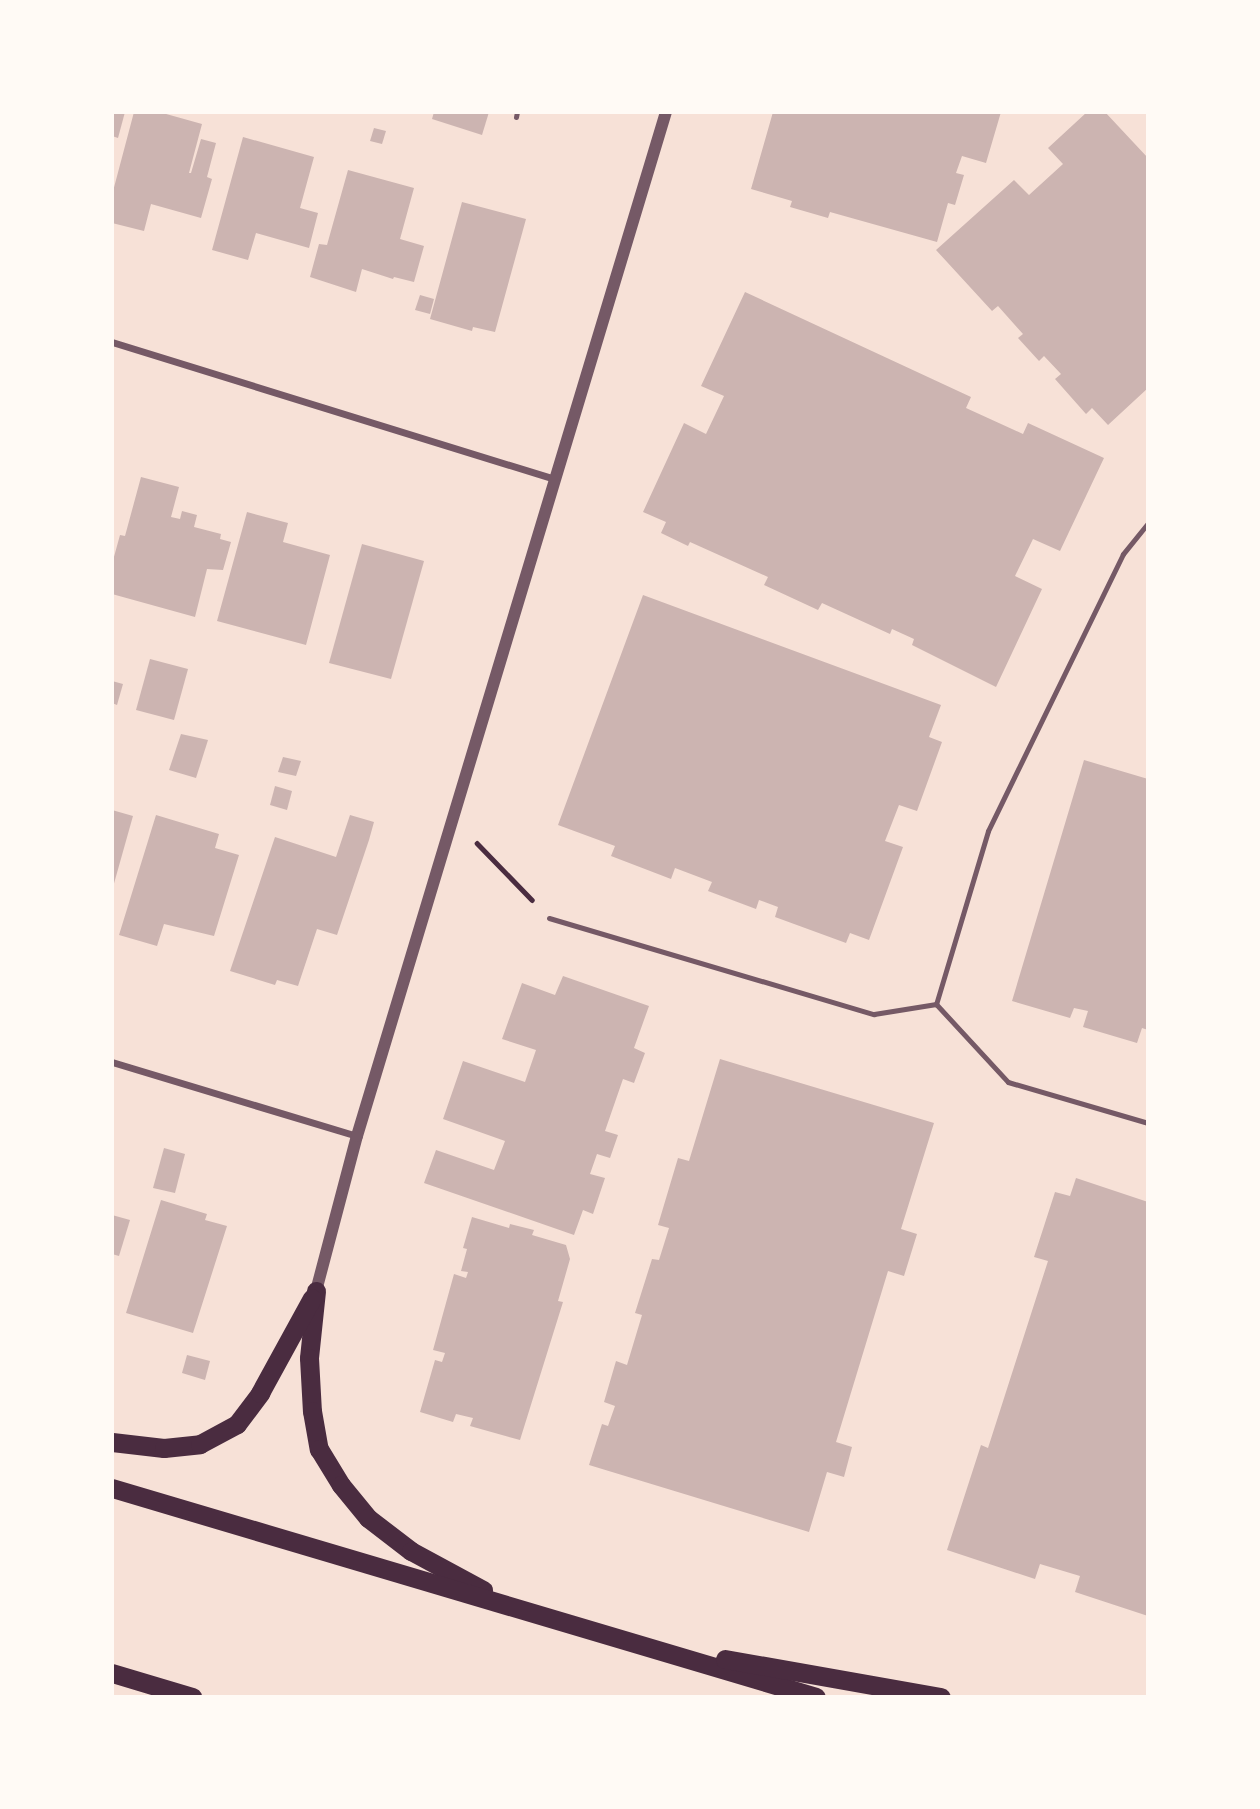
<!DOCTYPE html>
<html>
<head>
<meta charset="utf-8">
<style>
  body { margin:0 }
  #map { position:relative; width:1260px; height:1809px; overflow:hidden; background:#f7e1d7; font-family:"Varela Round",sans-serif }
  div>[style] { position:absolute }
  .building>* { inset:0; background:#ccb4b1 }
  .path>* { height:4.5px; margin:-2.25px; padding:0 2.25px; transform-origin:2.25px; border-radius:2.25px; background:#4a2c40 }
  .service>* { height:5px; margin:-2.5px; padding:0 2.5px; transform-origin:2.5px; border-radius:2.5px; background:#755966 }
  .minor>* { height:7px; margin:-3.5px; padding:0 3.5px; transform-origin:3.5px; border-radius:3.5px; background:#755966 }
  .tertiary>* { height:12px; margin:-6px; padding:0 6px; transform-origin:6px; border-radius:6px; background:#755966 }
  .trunk>* { height:19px; margin:-9.5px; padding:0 9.5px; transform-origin:9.5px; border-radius:9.5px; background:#4a2c40 }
  span { translate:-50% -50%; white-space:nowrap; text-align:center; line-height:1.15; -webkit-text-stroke:7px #fffaf5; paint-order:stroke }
  .frame { position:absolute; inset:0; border:114px solid #fffaf5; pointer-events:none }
</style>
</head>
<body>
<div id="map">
  <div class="building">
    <div style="clip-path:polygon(112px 112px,125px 112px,118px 138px,112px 136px)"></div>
    <div style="clip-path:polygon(134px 112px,159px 112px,202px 124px,189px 173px,191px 173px,201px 139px,216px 143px,207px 177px,212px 179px,201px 218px,151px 204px,144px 231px,112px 223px,112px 195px)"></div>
    <div style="clip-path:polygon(434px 112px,489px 112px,482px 135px,432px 119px)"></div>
    <div style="clip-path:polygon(773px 112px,1001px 112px,986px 163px,962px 156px,956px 173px,964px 175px,955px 205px,948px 203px,937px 242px,830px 212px,828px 218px,790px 207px,792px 201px,751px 189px)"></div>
    <div style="clip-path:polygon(1087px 112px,1105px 112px,1148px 158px,1148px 388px,1108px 425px,1092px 408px,1086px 414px,1055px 379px,1061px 374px,1044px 356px,1039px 361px,1018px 338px,1023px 334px,998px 306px,992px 311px,936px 250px,1014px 180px,1029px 195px,1063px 164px,1048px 148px)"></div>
    <div style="clip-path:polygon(374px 128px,386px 131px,382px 144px,370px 141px)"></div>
    <div style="clip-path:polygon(243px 137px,314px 157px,300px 208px,318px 213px,309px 248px,256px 233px,248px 260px,212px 250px)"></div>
    <div style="clip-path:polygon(348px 170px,414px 188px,400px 239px,424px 246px,414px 282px,394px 277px,393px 279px,362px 269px,356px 292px,310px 277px,319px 244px,327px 245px)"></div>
    <div style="clip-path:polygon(462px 202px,526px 219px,495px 332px,473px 327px,472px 331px,430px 319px)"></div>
    <div style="clip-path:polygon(745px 292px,971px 397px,966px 408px,1023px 434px,1028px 423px,1104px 458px,1060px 551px,1033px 539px,1015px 576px,1042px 589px,996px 687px,912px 645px,914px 639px,892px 629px,890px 634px,822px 603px,818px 610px,764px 585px,768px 577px,690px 542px,688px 546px,661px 533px,666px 522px,643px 512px,684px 423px,706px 434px,724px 396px,701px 386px)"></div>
    <div style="clip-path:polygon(420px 295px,434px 299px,430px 314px,415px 310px)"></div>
    <div style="clip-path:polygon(141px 477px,179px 487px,171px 517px,180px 519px,182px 511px,197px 515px,194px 527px,221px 534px,220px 539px,231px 542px,223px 570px,207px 569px,195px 617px,112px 594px,112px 564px,120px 535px,125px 536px)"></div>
    <div style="clip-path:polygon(247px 512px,288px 523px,283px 542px,330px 555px,306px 645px,217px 621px)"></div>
    <div style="clip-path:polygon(362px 544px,424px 561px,391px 679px,329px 663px)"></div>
    <div style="clip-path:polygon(643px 595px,941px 705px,929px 737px,942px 742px,917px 811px,899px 805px,885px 841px,903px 847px,869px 940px,850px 933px,846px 943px,775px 917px,778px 907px,759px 900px,756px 909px,708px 891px,712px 882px,675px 868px,671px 879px,611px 856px,615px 846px,558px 825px)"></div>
    <div style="clip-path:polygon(150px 659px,188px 669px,174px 720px,136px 710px)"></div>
    <div style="clip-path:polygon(112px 681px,123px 684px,117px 705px,112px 703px)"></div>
    <div style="clip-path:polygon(181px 734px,208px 740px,196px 778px,169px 770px)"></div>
    <div style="clip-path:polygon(283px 757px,301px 761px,296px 776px,278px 772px)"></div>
    <div style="clip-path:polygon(1084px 760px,1148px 779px,1148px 1030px,1142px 1028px,1137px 1043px,1083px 1027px,1088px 1011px,1074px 1008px,1070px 1018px,1012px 1001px)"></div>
    <div style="clip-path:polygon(275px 786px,292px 791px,287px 810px,270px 805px)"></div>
    <div style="clip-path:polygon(112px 810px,133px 816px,113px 887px,112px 886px)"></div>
    <div style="clip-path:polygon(156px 815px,219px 834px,215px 848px,239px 855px,214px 936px,164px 924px,157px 946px,119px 935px)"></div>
    <div style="clip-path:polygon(350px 815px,374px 822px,369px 840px,337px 935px,317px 929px,298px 986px,277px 980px,275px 985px,230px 971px,275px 837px,336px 857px)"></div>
    <div style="clip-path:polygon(563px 976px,649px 1006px,634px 1048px,645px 1053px,634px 1083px,623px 1079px,605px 1131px,618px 1135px,610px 1158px,597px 1154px,590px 1174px,605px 1178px,593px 1214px,583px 1210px,574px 1235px,424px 1183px,436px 1150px,494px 1170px,505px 1141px,443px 1119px,463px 1061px,525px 1082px,536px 1050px,502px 1039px,522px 983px,555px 995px)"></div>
    <div style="clip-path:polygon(720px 1059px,934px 1123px,901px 1229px,917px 1234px,904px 1276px,888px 1271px,836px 1442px,852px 1447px,844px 1477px,827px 1472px,809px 1532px,589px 1465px,602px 1424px,608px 1426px,615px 1406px,604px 1402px,616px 1361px,627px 1365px,642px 1315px,635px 1313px,652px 1259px,659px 1260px,669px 1228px,658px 1225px,678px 1158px,689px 1161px)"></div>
    <div style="clip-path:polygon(164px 1148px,185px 1154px,175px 1193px,153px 1188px)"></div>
    <div style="clip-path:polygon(1076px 1178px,1148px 1202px,1148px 1616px,1075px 1592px,1080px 1576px,1040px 1564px,1035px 1579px,947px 1550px,981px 1445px,988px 1448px,1048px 1261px,1034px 1257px,1055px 1192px,1070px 1196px)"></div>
    <div style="clip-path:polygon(161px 1200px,207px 1214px,205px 1220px,227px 1226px,193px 1333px,126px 1313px)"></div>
    <div style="clip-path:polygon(112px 1215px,130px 1220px,119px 1256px,112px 1254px)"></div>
    <div style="clip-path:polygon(472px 1217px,509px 1228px,510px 1224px,534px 1230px,532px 1235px,566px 1245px,570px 1259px,558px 1301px,563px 1302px,520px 1440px,470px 1426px,473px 1418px,456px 1414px,453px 1422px,420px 1412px,435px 1360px,442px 1362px,445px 1353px,433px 1350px,454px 1274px,466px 1278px,468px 1272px,461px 1271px,467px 1249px,463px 1248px)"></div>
    <div style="clip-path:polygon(187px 1355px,210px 1361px,205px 1380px,182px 1373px)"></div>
  </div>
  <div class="path">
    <div style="left:477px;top:843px;width:79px;rotate:46deg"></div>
  </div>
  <div class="service">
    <div style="left:516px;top:117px;width:5px;rotate:-79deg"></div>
    <div style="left:1148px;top:523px;width:40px;rotate:129deg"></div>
    <div style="left:1123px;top:554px;width:308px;rotate:116deg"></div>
    <div style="left:988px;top:831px;width:181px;rotate:106.7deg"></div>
    <div style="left:936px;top:1004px;width:106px;rotate:47.3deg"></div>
    <div style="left:1008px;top:1082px;width:146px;rotate:16.3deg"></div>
    <div style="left:549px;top:918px;width:339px;rotate:16.5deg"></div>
    <div style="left:874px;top:1014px;width:63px;rotate:-9.2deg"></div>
  </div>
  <div class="minor">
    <div style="left:112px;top:342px;width:464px;rotate:17.2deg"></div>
    <div style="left:112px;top:1062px;width:256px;rotate:16.8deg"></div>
  </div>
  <div class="tertiary">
    <div style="left:316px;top:1291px;width:160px;rotate:-75.2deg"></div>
    <div style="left:357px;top:1136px;width:1070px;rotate:-73.21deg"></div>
  </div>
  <div class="trunk">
    <div style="left:316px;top:1291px;width:67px;rotate:96deg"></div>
    <div style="left:309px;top:1358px;width:53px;rotate:86.8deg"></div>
    <div style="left:312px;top:1411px;width:39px;rotate:80deg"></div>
    <div style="left:319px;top:1449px;width:42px;rotate:58.6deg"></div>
    <div style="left:341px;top:1485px;width:43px;rotate:50.7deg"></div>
    <div style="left:368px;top:1518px;width:54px;rotate:37.5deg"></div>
    <div style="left:411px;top:1551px;width:82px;rotate:28.4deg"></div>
    <div style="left:112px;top:1442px;width:52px;rotate:6.6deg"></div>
    <div style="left:164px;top:1448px;width:36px;rotate:-6deg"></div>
    <div style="left:200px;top:1444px;width:42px;rotate:-28.4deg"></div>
    <div style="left:237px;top:1424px;width:39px;rotate:-53deg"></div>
    <div style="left:260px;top:1393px;width:108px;rotate:-61.3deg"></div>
    <div style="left:112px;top:1488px;width:734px;rotate:16.53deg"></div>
    <div style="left:725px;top:1659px;width:219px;rotate:10deg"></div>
    <div style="left:112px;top:1673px;width:84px;rotate:16.7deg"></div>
  </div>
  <div class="frame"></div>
</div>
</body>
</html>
